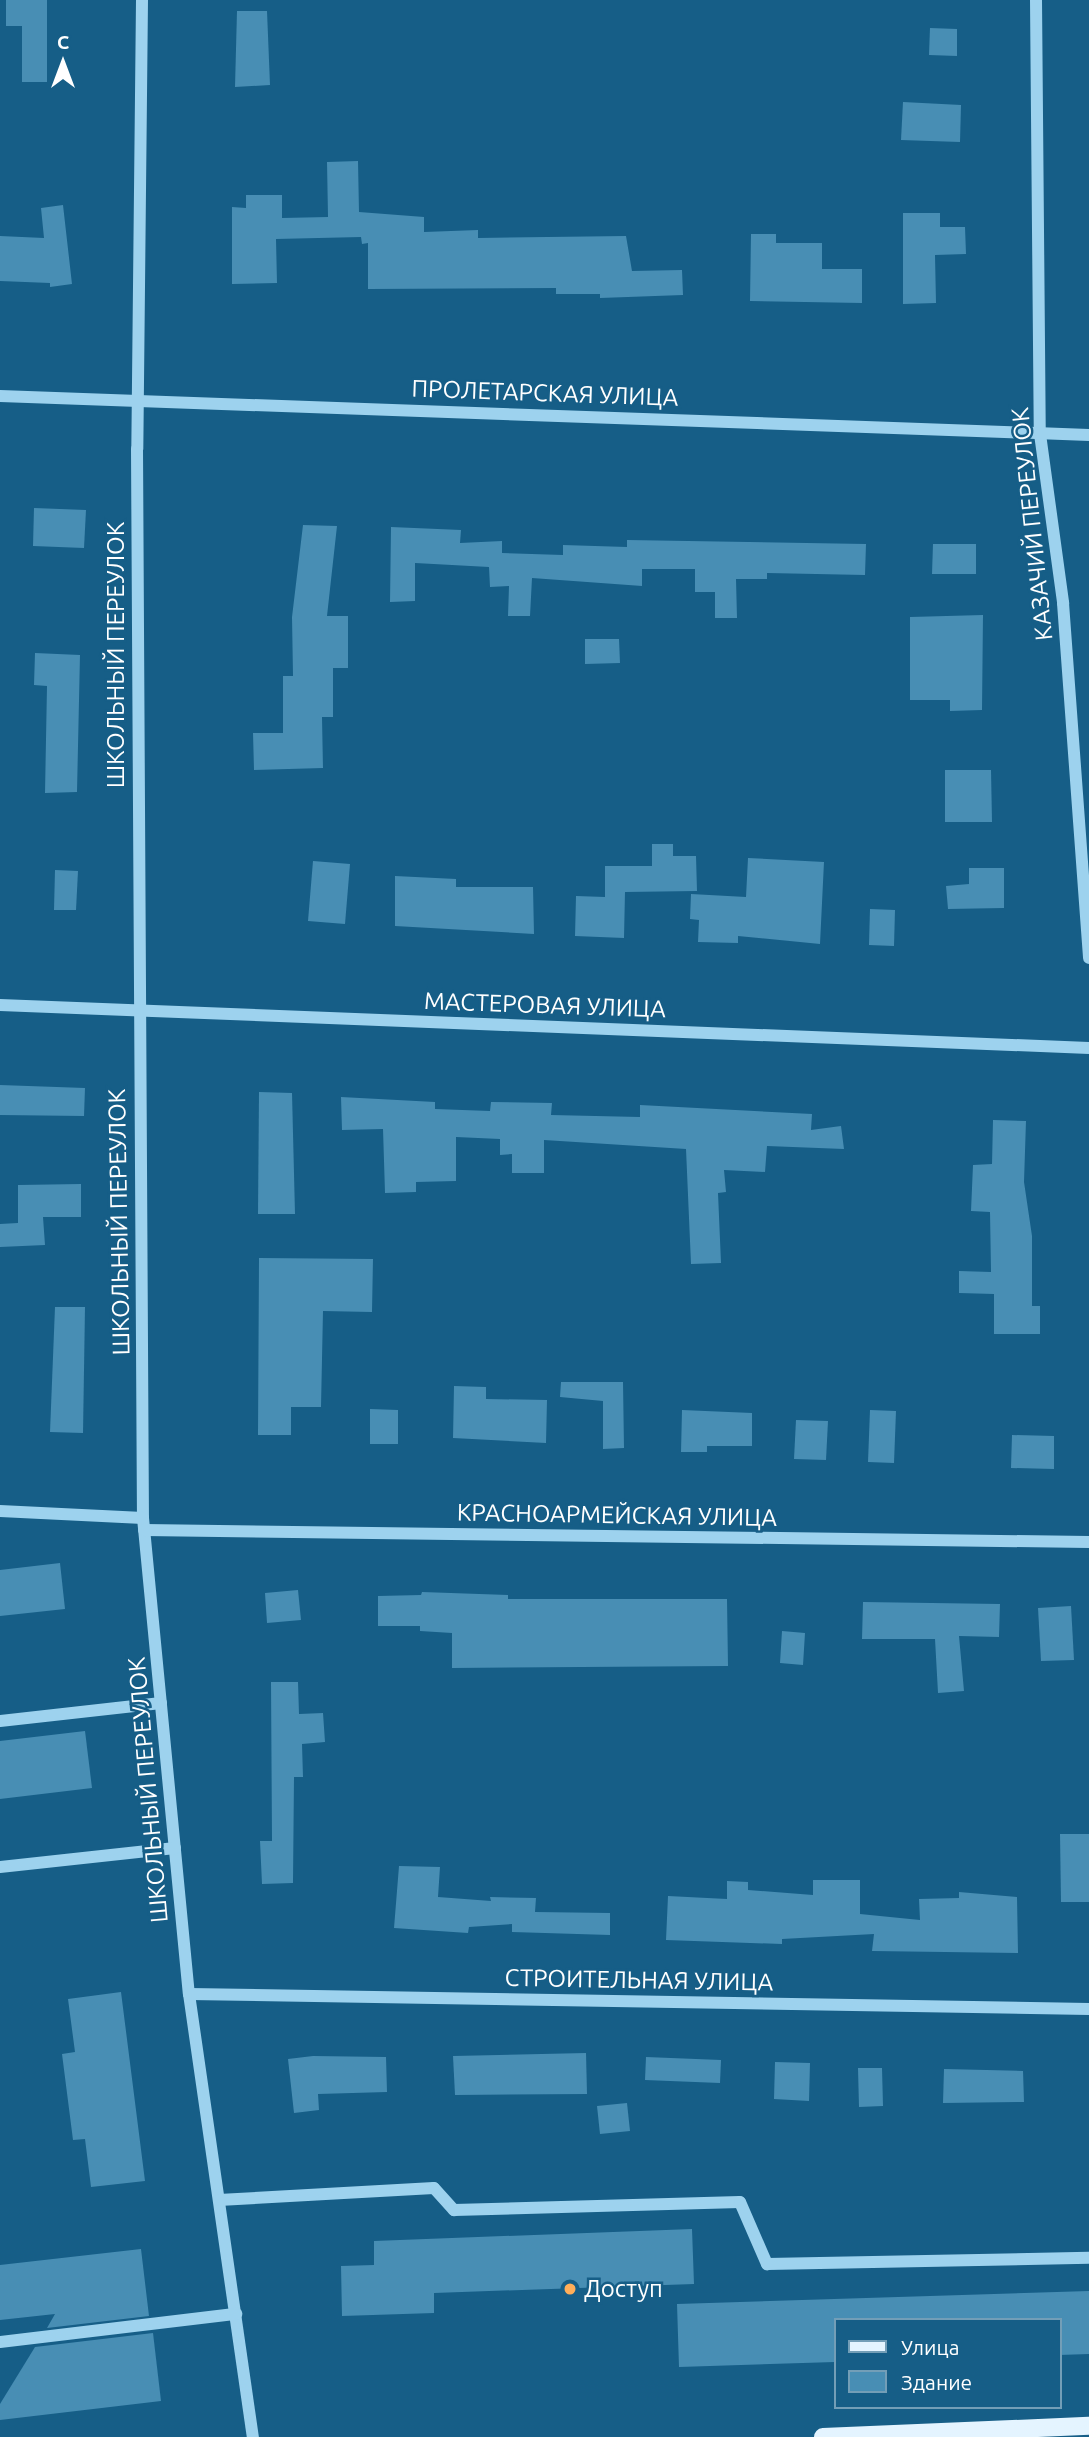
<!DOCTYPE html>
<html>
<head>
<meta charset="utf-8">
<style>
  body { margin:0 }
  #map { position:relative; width:1089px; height:2437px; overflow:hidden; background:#165e87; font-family:Ubuntu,sans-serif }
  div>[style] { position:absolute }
  .building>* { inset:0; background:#488eb4 }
  .minor>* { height:12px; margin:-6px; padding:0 6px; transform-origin:6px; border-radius:6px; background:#9dd2ee }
  .major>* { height:18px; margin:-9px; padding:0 9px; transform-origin:9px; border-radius:9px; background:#e4f4ff }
  .dots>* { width:19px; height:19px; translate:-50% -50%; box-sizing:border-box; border:4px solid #165e87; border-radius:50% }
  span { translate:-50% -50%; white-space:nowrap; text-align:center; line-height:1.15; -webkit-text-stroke:5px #165e87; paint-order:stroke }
  .street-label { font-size:24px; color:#fff }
  .poi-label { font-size:24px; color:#fff }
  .left { translate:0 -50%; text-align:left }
  .legend { position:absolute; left:834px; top:2318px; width:228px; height:91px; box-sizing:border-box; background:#165e87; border:2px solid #739eb7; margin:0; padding:9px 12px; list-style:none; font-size:21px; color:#fff }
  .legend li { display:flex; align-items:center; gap:14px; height:35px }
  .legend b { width:35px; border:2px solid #739eb7 }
  .north { position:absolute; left:28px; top:28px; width:70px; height:70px; -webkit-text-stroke:5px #165e87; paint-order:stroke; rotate:0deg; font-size:19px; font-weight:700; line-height:28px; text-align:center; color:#fff }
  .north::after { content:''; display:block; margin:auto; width:24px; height:32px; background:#fff; clip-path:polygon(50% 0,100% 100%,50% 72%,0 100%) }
</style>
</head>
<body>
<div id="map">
  <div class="building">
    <div style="clip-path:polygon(6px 0,47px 0,47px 82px,22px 82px,22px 26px,6px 26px)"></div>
    <div style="clip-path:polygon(237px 11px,267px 11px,270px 85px,235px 87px)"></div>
    <div style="clip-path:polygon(930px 28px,957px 29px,957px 56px,929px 55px)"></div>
    <div style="clip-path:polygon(903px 102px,961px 105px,960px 142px,901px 140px)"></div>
    <div style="clip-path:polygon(358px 161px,359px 212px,424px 217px,424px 232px,478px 230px,478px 238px,626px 236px,632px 271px,682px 270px,683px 295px,600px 298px,600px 294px,556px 294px,556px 288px,368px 289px,368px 243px,362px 244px,361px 237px,276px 239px,277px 283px,232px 284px,232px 207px,246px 208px,246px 195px,282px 195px,282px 218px,328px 217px,327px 162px)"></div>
    <div style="clip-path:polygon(63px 205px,72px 284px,50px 287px,50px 283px,0 281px,0 236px,44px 238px,41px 208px)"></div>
    <div style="clip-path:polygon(903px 213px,940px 213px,940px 227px,965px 227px,966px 254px,935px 255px,936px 303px,903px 304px)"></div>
    <div style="clip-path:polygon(751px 234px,776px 234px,776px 243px,822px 243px,822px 269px,862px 269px,862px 303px,750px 301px)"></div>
    <div style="clip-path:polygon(34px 508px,86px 510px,84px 548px,33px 546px)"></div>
    <div style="clip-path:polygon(303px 525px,337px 526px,327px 616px,348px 616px,348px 668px,333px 668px,333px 717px,322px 717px,323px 768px,254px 770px,253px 733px,283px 733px,283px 676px,293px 676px,292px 617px)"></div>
    <div style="clip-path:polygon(391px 527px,461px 530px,460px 543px,502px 541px,502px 553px,563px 555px,563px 545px,627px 547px,627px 540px,866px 544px,865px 575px,767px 573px,767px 579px,736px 579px,737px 618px,715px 618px,715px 592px,695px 592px,695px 569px,642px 569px,642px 586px,532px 578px,530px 616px,508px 616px,509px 586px,490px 587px,489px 567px,415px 563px,415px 601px,390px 602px)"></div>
    <div style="clip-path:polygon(933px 544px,976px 544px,976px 574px,932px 574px)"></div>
    <div style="clip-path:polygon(983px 615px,982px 710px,950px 711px,950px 700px,910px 700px,910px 617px)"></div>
    <div style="clip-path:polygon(585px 639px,619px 639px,620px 663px,585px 664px)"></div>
    <div style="clip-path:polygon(35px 653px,80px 655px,77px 792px,45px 793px,47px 686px,34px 685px)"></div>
    <div style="clip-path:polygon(945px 770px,991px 770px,992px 822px,945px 822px)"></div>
    <div style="clip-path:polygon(652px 844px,673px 844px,673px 856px,696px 856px,697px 891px,625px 892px,624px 938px,575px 936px,576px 896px,605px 897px,605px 866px,652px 866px)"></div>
    <div style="clip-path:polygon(748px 858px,824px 862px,820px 944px,738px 936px,738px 943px,698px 942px,699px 920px,690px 919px,691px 894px,746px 897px)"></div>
    <div style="clip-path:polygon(313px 861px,350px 864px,345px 924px,308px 921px)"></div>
    <div style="clip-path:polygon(969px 868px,1004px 868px,1004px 908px,948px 909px,946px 886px,969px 884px)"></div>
    <div style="clip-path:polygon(55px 870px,78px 871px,76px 910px,54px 910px)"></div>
    <div style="clip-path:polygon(395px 876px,456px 879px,456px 887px,533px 887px,534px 934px,395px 926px)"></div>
    <div style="clip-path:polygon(870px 909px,895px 910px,894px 946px,869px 945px)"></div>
    <div style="clip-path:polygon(0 1085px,85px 1088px,84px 1116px,0 1115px)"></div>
    <div style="clip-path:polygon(259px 1092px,292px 1093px,295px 1214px,258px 1214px)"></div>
    <div style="clip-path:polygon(341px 1097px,435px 1102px,435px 1109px,490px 1111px,491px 1102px,552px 1103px,551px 1115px,640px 1117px,640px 1105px,812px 1114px,811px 1130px,841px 1126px,844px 1149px,767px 1146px,765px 1172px,724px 1170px,726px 1192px,718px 1193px,721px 1263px,691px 1264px,686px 1149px,544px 1140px,544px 1173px,512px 1173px,512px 1154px,500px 1155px,500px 1139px,456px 1137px,456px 1181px,416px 1182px,416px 1192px,385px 1193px,383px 1129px,342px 1130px)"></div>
    <div style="clip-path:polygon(993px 1120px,1026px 1121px,1024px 1182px,1032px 1236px,1032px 1306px,1040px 1306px,1040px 1334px,994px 1334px,994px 1294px,959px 1293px,959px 1271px,991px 1272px,990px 1212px,971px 1211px,973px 1165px,992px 1164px)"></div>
    <div style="clip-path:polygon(81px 1184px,81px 1217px,43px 1217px,45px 1245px,0 1247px,0 1224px,18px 1223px,18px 1185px)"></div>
    <div style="clip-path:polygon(259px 1258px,373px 1259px,372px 1312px,323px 1311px,321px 1407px,291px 1407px,291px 1435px,258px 1435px)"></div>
    <div style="clip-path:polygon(55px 1307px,85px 1307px,83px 1433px,50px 1432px)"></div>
    <div style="clip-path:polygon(561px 1382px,623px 1382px,624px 1448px,603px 1449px,603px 1401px,560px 1397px)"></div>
    <div style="clip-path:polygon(454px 1386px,486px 1387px,486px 1399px,547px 1400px,546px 1443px,453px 1438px)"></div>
    <div style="clip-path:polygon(370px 1409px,398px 1410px,398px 1444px,370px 1444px)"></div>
    <div style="clip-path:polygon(682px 1410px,752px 1413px,752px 1446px,707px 1446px,707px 1452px,681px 1452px)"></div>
    <div style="clip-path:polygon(870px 1410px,896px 1411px,894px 1463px,868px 1462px)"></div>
    <div style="clip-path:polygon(796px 1420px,828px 1421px,826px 1460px,794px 1459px)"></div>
    <div style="clip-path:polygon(1012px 1435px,1054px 1436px,1054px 1469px,1011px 1468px)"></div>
    <div style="clip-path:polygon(60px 1563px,65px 1609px,0 1616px,0 1570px)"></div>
    <div style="clip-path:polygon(298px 1590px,301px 1620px,267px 1623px,265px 1593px)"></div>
    <div style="clip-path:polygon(422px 1592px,508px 1595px,508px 1599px,727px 1599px,728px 1666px,452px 1668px,452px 1633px,420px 1631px,420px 1626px,378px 1626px,378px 1596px,421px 1595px)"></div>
    <div style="clip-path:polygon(863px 1602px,1000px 1604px,999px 1637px,959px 1636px,964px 1691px,938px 1693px,935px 1639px,862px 1639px)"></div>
    <div style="clip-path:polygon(1071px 1606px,1074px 1660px,1041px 1661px,1038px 1608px)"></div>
    <div style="clip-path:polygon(782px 1631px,805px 1633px,803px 1665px,780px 1663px)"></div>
    <div style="clip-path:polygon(271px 1682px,298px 1682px,299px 1714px,323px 1713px,325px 1742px,302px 1744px,303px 1777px,294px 1777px,293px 1883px,262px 1884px,260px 1841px,272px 1841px)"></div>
    <div style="clip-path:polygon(85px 1731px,92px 1788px,0 1799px,0 1741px)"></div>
    <div style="clip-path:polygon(1060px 1834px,1089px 1834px,1089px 1902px,1061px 1902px)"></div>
    <div style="clip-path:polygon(399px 1866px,440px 1867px,438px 1897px,491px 1901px,490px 1897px,536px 1898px,535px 1912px,610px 1913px,610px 1935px,512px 1932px,512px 1924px,469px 1927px,468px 1933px,394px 1928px)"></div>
    <div style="clip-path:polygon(813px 1880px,860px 1880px,860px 1914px,920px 1920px,919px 1899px,959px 1898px,959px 1892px,1017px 1897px,1018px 1953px,872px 1951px,874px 1934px,782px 1939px,782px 1944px,666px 1940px,668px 1896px,727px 1899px,727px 1881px,748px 1882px,748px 1890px,813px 1895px)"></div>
    <div style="clip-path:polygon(121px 1992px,145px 2181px,91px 2187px,85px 2139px,73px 2140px,62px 2054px,75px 2052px,68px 1999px)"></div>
    <div style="clip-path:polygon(586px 2053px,587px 2094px,455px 2095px,453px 2056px)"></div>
    <div style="clip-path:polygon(313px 2056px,386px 2057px,387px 2092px,318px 2094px,319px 2110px,294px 2113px,288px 2059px)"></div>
    <div style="clip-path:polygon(646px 2057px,721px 2060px,720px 2083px,645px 2080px)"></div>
    <div style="clip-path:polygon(775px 2062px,810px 2063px,809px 2101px,774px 2099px)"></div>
    <div style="clip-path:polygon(858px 2068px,882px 2068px,883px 2106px,859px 2107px)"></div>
    <div style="clip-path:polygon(944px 2069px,1023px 2071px,1024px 2102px,943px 2103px)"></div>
    <div style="clip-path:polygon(627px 2103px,630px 2131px,600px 2134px,597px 2106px)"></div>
    <div style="clip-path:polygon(692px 2229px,694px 2284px,434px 2293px,434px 2313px,342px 2316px,341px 2266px,374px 2265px,374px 2241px)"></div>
    <div style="clip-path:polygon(141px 2249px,149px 2316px,47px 2328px,55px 2314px,0 2320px,0 2265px)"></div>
    <div style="clip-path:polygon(1089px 2291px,1089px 2354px,1059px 2355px,1059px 2320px,835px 2320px,835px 2362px,679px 2367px,677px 2304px)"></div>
    <div style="clip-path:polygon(153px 2333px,161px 2401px,0 2420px,0 2404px,35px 2347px)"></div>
  </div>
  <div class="minor">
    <div style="left:142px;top:0;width:449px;rotate:90.6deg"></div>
    <div style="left:137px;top:449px;width:1069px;rotate:89.68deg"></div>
    <div style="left:143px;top:1518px;width:478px;rotate:84.5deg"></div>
    <div style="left:189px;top:1994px;width:448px;rotate:81.8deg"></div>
    <div style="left:1036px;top:0;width:434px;rotate:89.5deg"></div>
    <div style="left:1040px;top:434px;width:171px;rotate:82.2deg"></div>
    <div style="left:1063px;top:603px;width:356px;rotate:85.8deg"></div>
    <div style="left:0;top:396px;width:1090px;rotate:2.05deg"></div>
    <div style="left:0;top:1005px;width:1090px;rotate:2.26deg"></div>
    <div style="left:0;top:1511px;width:143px;rotate:2.8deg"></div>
    <div style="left:144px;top:1530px;width:945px;rotate:0.73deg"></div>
    <div style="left:0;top:1721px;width:162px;rotate:-6.4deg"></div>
    <div style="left:0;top:1867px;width:176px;rotate:-6.2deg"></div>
    <div style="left:189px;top:1994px;width:900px;rotate:0.95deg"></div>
    <div style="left:219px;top:2200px;width:215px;rotate:-3.2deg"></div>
    <div style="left:434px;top:2188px;width:30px;rotate:48deg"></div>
    <div style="left:454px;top:2210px;width:286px;rotate:-1.6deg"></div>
    <div style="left:740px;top:2202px;width:68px;rotate:66.5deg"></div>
    <div style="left:767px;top:2264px;width:322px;rotate:-1.1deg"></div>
    <div style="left:0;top:2342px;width:238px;rotate:-6.8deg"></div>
  </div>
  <div class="major">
    <div style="left:823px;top:2437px;width:266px;rotate:-2.4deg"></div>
  </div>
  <div class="dots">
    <div style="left:570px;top:2289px;background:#ffae5a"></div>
  </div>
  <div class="street-label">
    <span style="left:545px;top:393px;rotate:2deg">ПРОЛЕТАРСКАЯ УЛИЦА</span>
    <span style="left:1032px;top:524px;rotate:-96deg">КАЗАЧИЙ ПЕРЕУЛОК</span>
    <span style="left:116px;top:655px;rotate:-90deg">ШКОЛЬНЫЙ ПЕРЕУЛОК</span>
    <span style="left:545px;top:1005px;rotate:2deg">МАСТЕРОВАЯ УЛИЦА</span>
    <span style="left:119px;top:1222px;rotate:-91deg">ШКОЛЬНЫЙ ПЕРЕУЛОК</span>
    <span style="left:617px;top:1515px;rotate:1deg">КРАСНОАРМЕЙСКАЯ УЛИЦА</span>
    <span style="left:148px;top:1790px;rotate:-95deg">ШКОЛЬНЫЙ ПЕРЕУЛОК</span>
    <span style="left:639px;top:1980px;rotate:1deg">СТРОИТЕЛЬНАЯ УЛИЦА</span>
  </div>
  <div class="poi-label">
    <span class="left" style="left:584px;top:2289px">Доступ</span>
  </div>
  <ul class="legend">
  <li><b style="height:9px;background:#e4f4ff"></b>Улица</li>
  <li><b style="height:19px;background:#488eb4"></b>Здание</li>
  </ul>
  <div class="north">С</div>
</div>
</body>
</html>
